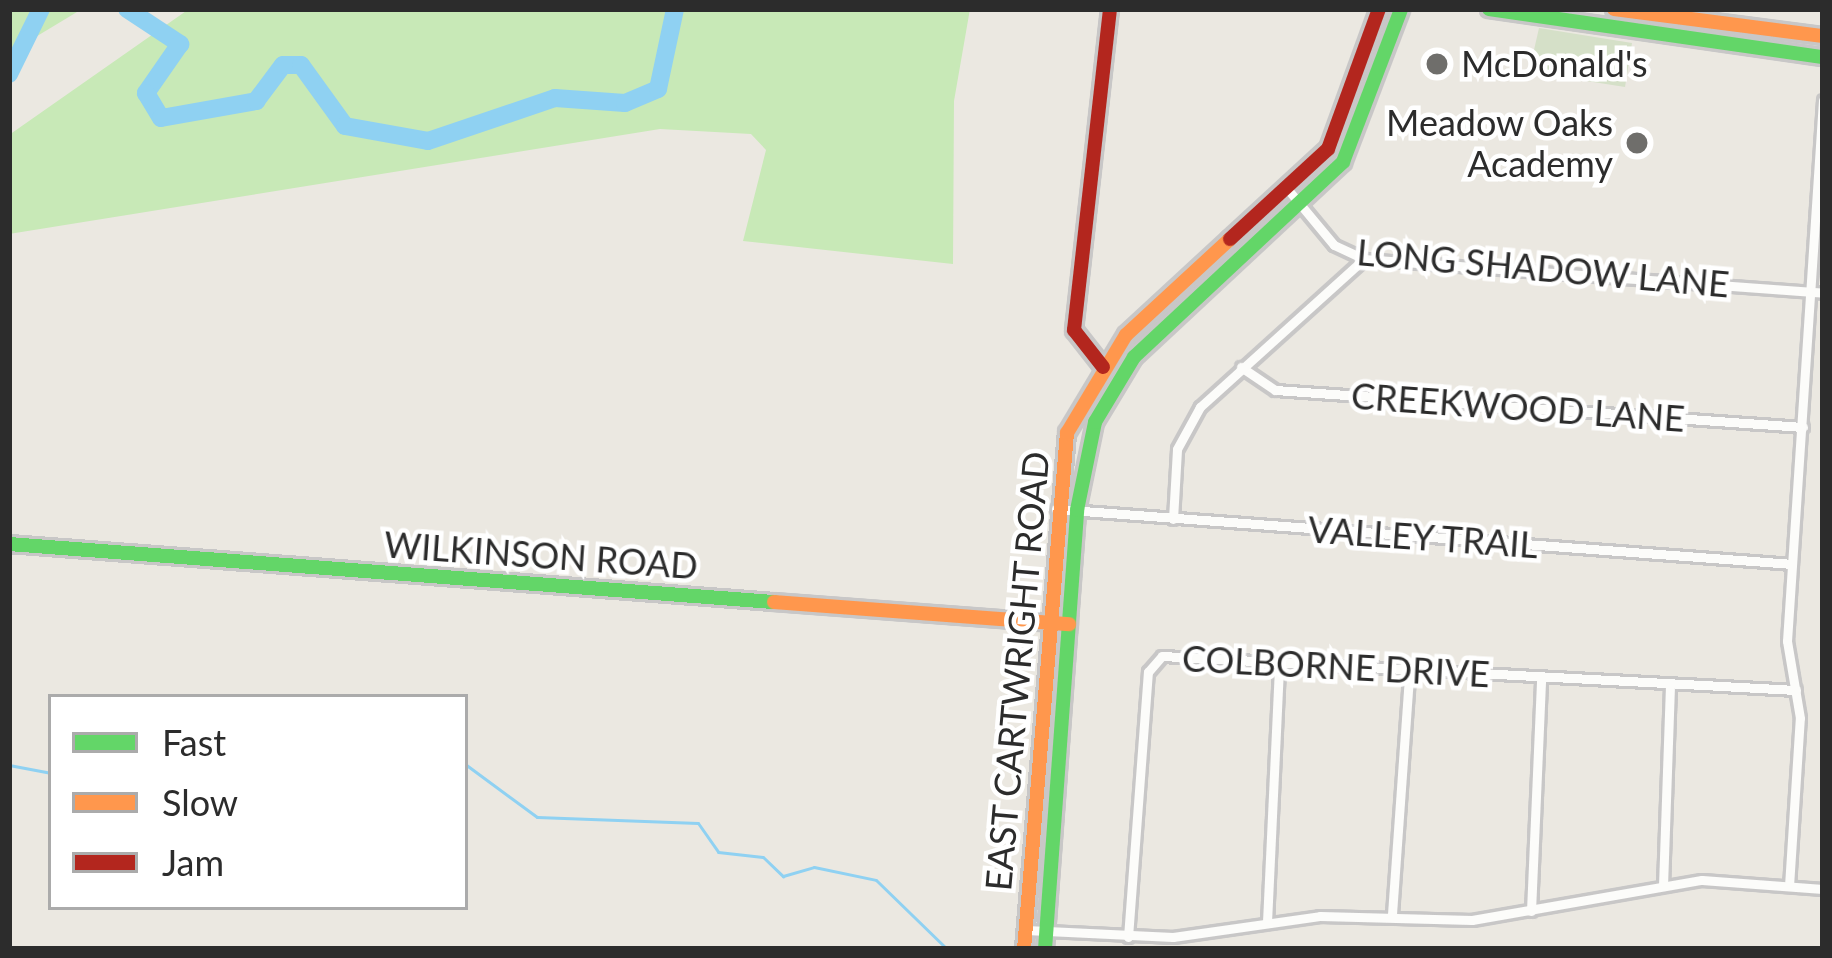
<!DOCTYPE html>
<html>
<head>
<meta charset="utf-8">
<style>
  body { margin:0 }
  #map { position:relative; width:1832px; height:958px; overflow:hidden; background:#ebe8e1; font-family:Lato,sans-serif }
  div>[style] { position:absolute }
  .green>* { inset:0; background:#c8e9b7 }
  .cemetery>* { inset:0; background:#d5e0c8 }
  .stream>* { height:3px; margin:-1.5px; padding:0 1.5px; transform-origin:1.5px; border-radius:1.5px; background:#8fd1f2 }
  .river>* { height:18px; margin:-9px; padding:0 9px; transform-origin:9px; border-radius:9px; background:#8fd1f2 }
  .roads { filter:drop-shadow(3px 0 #c8c7c7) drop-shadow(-3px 0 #c8c7c7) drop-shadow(0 3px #c8c7c7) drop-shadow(0 -3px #c8c7c7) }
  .street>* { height:9px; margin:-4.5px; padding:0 4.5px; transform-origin:4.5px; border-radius:4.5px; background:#fcfcfa }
  .fast>* { height:14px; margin:-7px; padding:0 7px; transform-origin:7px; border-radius:7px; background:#63d668 }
  .slow>* { height:14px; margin:-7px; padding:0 7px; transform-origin:7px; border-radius:7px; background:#ff974d }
  .jam>* { height:14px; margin:-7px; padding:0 7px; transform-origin:7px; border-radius:7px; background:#b3261e }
  .dots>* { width:33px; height:33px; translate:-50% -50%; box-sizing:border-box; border:6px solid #fff; border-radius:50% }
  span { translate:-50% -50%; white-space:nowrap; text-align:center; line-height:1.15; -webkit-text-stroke:9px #fff; paint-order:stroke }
  .poi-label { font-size:36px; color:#2c2c2c }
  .left { translate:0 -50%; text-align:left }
  .right { translate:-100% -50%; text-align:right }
  .street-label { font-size:36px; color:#2c2c2c }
  .frame { position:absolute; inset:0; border:12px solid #2c2c2c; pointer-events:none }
  .legend { position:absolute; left:48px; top:694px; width:420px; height:216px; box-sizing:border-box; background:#fff; border:3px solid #ababab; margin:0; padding:15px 21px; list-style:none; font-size:36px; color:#2c2c2c }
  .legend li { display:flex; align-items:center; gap:24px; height:60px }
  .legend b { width:60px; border:3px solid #ababab }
</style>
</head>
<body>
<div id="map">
  <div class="green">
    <div style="clip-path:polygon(9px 9px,82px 9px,9px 53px)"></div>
    <div style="clip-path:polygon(189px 9px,970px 9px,954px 101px,953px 264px,743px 241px,766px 150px,751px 134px,660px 129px,9px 234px,9px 135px)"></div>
  </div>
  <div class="cemetery">
    <div style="clip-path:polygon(1539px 28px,1632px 43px,1625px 87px,1529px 72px)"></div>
  </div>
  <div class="stream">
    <div style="left:465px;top:764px;width:89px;rotate:36.4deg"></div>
    <div style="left:537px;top:817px;width:161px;rotate:2.1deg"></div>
    <div style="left:698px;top:823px;width:35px;rotate:55deg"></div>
    <div style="left:718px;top:852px;width:45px;rotate:6.3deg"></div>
    <div style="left:763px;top:857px;width:28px;rotate:44deg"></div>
    <div style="left:783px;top:876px;width:32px;rotate:-16deg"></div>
    <div style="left:814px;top:867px;width:63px;rotate:11.8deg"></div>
    <div style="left:876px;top:880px;width:99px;rotate:44.2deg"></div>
    <div style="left:9px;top:765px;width:43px;rotate:10.8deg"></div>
  </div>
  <div class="river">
    <div style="left:127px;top:9px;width:64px;rotate:33.4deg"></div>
    <div style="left:180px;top:44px;width:60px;rotate:124.8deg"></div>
    <div style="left:146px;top:93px;width:29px;rotate:59deg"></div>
    <div style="left:161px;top:118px;width:97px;rotate:-10.1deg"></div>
    <div style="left:256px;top:101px;width:45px;rotate:-53.1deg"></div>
    <div style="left:283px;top:65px;width:18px"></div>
    <div style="left:301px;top:65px;width:75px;rotate:54.2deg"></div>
    <div style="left:345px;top:126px;width:84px;rotate:10.2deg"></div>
    <div style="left:428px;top:141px;width:134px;rotate:-18.7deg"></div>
    <div style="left:555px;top:98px;width:70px;rotate:4.1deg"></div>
    <div style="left:625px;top:103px;width:36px;rotate:-23deg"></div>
    <div style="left:658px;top:89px;width:82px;rotate:-78deg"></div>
    <div style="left:9px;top:74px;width:72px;rotate:-63.8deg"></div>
  </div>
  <div class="roads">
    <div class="street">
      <div style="left:1290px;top:192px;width:69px;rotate:50.3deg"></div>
      <div style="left:1334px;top:245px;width:33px;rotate:25deg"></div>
      <div style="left:1364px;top:259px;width:460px;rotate:4.2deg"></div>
      <div style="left:1241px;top:367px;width:41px;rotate:34.1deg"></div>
      <div style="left:1275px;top:390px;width:529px;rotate:4.01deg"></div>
      <div style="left:1056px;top:509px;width:738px;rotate:4.27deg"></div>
      <div style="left:1173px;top:519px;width:70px;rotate:-86.7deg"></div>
      <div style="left:1177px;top:449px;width:48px;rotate:-61.3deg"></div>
      <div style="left:1200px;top:407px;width:221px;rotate:-42.1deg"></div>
      <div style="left:1663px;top:886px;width:198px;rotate:-88deg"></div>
      <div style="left:1789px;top:886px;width:168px;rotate:-86.3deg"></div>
      <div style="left:1800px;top:718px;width:78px;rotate:-99.6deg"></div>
      <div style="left:1787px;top:641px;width:542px;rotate:-86.19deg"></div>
      <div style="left:1531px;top:911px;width:233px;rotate:-87.5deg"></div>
      <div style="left:1392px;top:914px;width:240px;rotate:-85.9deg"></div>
      <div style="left:1267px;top:922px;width:257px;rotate:-87.3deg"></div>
      <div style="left:1026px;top:930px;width:147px;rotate:2.7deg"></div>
      <div style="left:1173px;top:937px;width:148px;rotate:-8.1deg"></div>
      <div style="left:1320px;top:916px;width:152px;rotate:1.5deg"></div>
      <div style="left:1472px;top:920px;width:233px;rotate:-9.9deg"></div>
      <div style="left:1702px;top:880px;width:121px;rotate:4.3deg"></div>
      <div style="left:1128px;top:937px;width:266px;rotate:-85.7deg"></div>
      <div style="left:1148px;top:672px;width:21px;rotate:-49deg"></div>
      <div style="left:1162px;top:656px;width:635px;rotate:3.07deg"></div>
    </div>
    <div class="fast">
      <div style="left:1489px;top:9px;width:337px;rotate:8.2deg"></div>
      <div style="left:9px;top:544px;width:767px;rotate:4.34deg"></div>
      <div style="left:1045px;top:949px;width:440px;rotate:-85.8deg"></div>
      <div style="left:1077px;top:510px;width:90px;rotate:-78.4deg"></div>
      <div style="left:1095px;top:422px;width:76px;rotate:-59deg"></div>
      <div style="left:1134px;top:357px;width:286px;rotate:-43deg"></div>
      <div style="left:1343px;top:162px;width:164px;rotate:-69.2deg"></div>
    </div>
    <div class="slow">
      <div style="left:1614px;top:9px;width:211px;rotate:7.4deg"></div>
      <div style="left:774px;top:602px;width:296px;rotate:4.3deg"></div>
      <div style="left:1024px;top:949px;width:518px;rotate:-85.24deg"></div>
      <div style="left:1067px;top:433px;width:114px;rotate:-59deg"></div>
      <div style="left:1126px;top:335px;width:142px;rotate:-42.7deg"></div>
    </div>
    <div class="jam">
      <div style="left:1230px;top:239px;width:133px;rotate:-42.6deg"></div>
      <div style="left:1328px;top:149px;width:149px;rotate:-70deg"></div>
      <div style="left:1103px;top:367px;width:47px;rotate:-128.1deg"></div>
      <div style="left:1074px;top:330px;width:323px;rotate:-83.6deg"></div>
    </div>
  </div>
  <div class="dots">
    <div style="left:1437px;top:64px;background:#6f6e6b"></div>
    <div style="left:1637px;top:143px;background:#6f6e6b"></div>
  </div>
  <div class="poi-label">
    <span class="left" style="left:1461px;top:64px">McDonald's</span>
    <span class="right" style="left:1613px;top:143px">Meadow Oaks<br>Academy</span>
  </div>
  <div class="street-label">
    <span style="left:1543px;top:268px;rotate:5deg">LONG SHADOW LANE</span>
    <span style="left:1518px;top:407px;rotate:4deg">CREEKWOOD LANE</span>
    <span style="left:1423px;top:537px;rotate:4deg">VALLEY TRAIL</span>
    <span style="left:541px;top:555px;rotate:4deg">WILKINSON ROAD</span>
    <span style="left:1336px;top:666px;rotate:3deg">COLBORNE DRIVE</span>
    <span style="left:1017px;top:671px;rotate:-85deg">EAST CARTWRIGHT ROAD</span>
  </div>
  <div class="frame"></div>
  <ul class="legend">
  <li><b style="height:15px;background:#63d668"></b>Fast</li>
  <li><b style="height:15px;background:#ff974d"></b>Slow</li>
  <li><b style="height:15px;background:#b3261e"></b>Jam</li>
  </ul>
</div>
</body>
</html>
